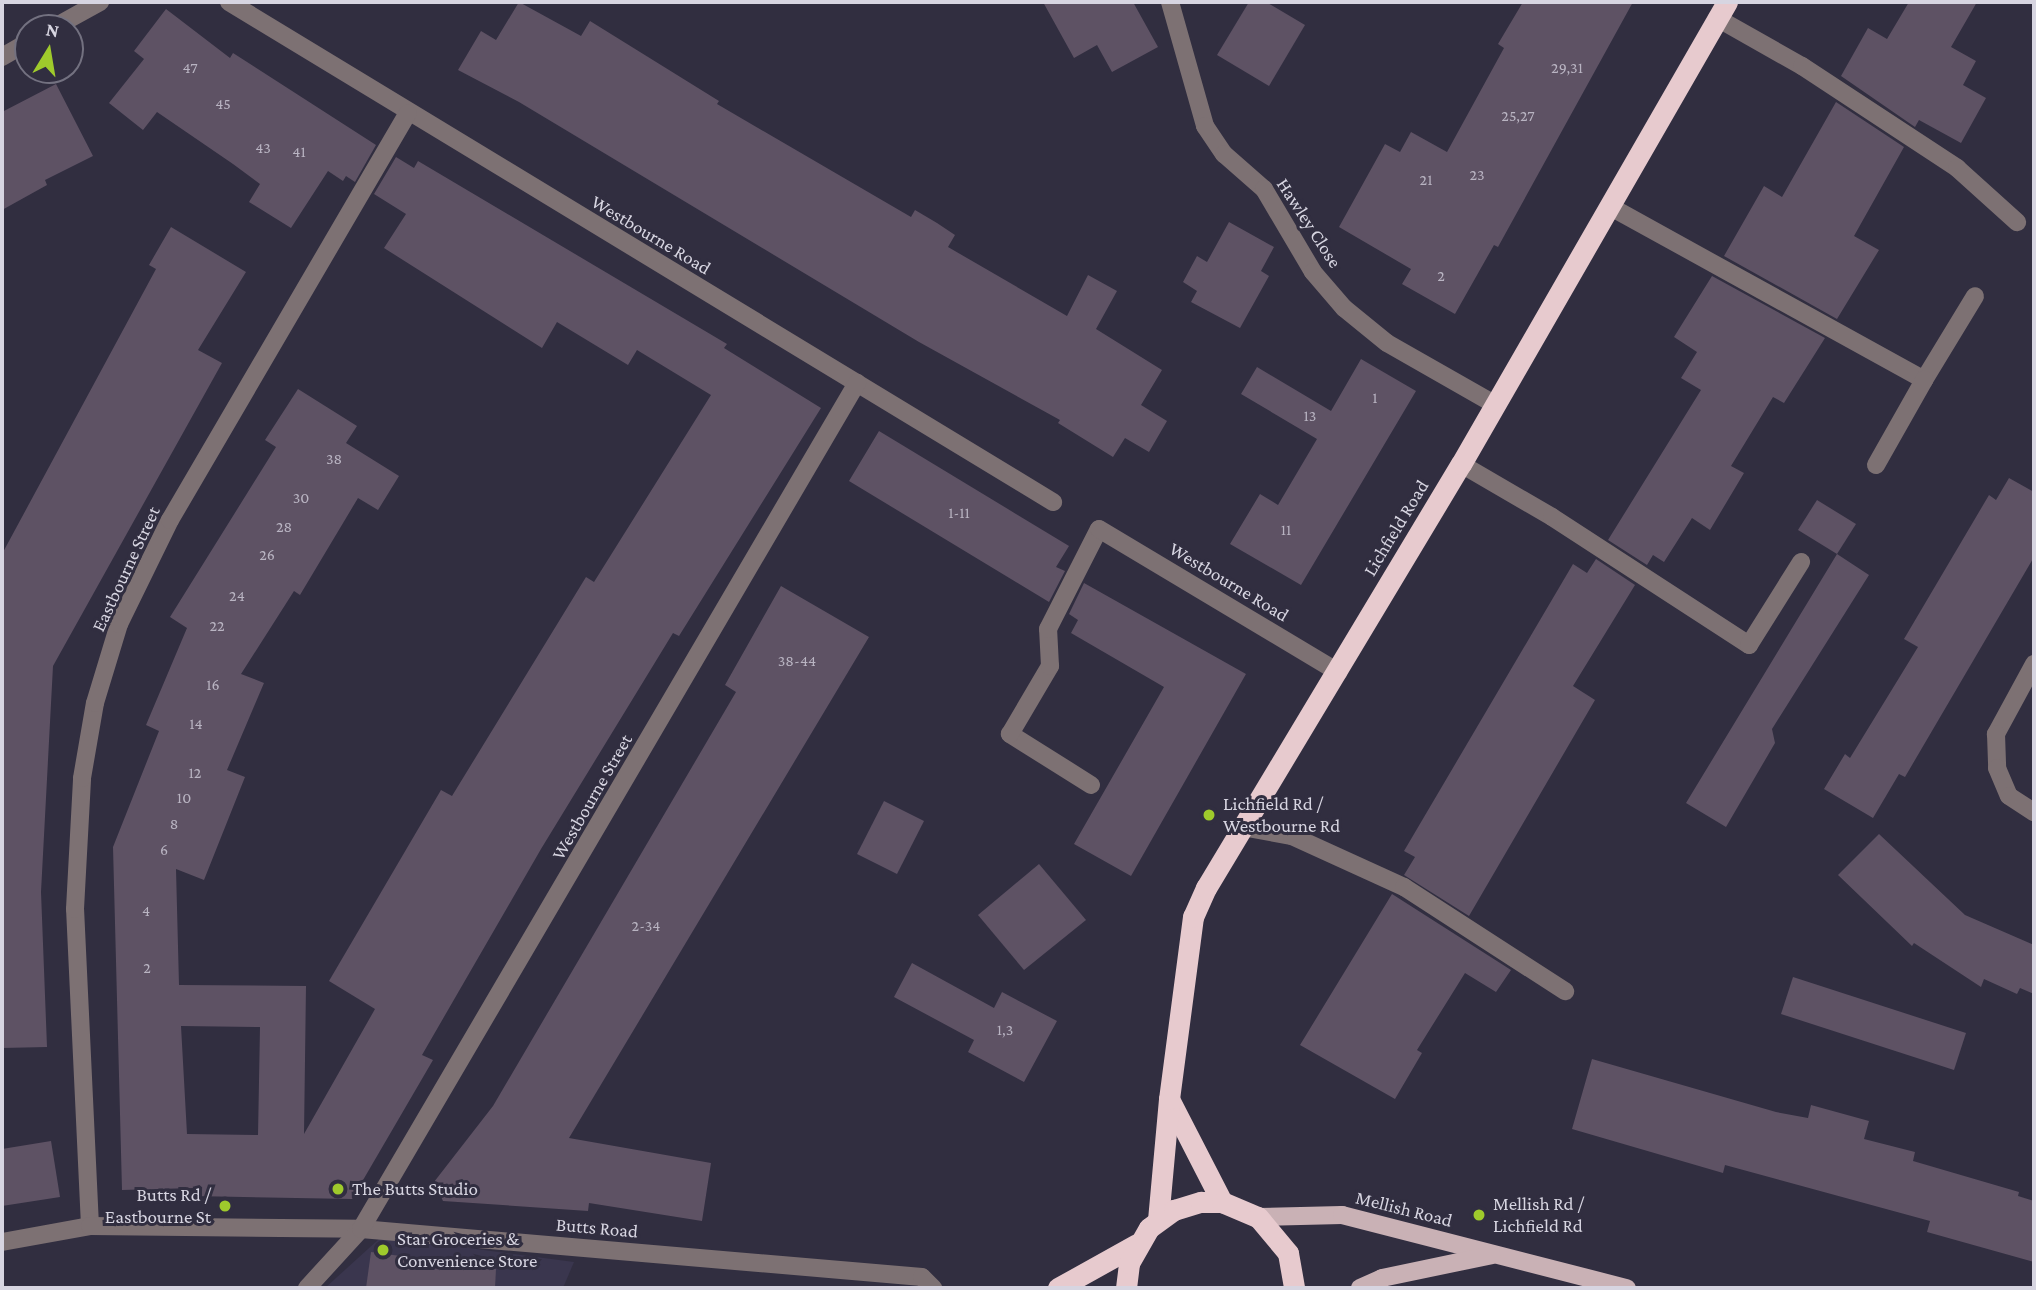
<!DOCTYPE html>
<html>
<head>
<meta charset="utf-8">
<style>
  body { margin:0 }
  #map { position:relative; width:2036px; height:1290px; overflow:hidden; background:#312e40; font-family:"Crimson Pro",serif }
  div>[style] { position:absolute }
  .built>* { inset:0; background:#3a364e }
  .building>* { inset:0; background:#5e5264 }
  .minor>* { height:18px; margin:-9px; padding:0 9px; transform-origin:9px; border-radius:9px; background:#7d7173 }
  .major>* { height:18px; margin:-9px; padding:0 9px; transform-origin:9px; border-radius:9px; background:#c9b1b5 }
  .highway>* { height:21px; margin:-10.5px; padding:0 10.5px; transform-origin:10.5px; border-radius:10.5px; background:#e7cace }
  .dots>* { width:19px; height:19px; translate:-50% -50%; box-sizing:border-box; border:4px solid #312e40; border-radius:50% }
  span { translate:-50% -50%; white-space:nowrap; text-align:center; line-height:1.15; -webkit-text-stroke:6px #312e40; paint-order:stroke }
  .number-label { font-size:16px; color:#b9b4c2 }
  .number-label span { -webkit-text-stroke-width:0 }
  .street-label { font-size:19px; color:#d7d5e1 }
  .poi-label { font-size:19px; color:#d7d5e1 }
  .left { translate:0 -50%; text-align:left }
  .right { translate:-100% -50%; text-align:right }
  .frame { position:absolute; inset:0; border:4px solid #d7d5e1; pointer-events:none }
  .north { position:absolute; left:14px; top:14px; width:70px; height:70px; box-sizing:border-box; background:#312e40; border:2px solid #737180; border-radius:50%; rotate:11deg; font-size:19px; font-weight:700; line-height:28px; text-align:center; color:#d7d5e1 }
  .north::after { content:''; display:block; margin:auto; width:24px; height:32px; background:#9fca2c; clip-path:polygon(50% 0,100% 100%,50% 72%,0 100%) }
</style>
</head>
<body>
<div id="map">
  <div class="built">
    <div style="clip-path:polygon(379px 1239px,409px 1240px,574px 1262px,563px 1288px,325px 1288px)"></div>
  </div>
  <div class="building">
    <div style="clip-path:polygon(519px 2px,581px 36px,590px 21px,719px 101px,717px 104px,911px 217px,915px 210px,937px 223px,955px 235px,948px 247px,1067px 316px,1088px 275px,1117px 291px,1096px 329px,1162px 370px,1141px 405px,1167px 421px,1149px 452px,1125px 438px,1113px 457px,1058px 423px,1060px 420px,919px 342px,519px 102px,458px 70px,481px 31px,496px 40px)"></div>
    <div style="clip-path:polygon(1043px 2px,1133px 2px,1158px 47px,1112px 72px,1097px 45px,1074px 58px)"></div>
    <div style="clip-path:polygon(1249px 2px,1266px 2px,1305px 25px,1269px 86px,1217px 55px)"></div>
    <div style="clip-path:polygon(1523px 2px,1633px 2px,1498px 247px,1494px 245px,1455px 314px,1402px 284px,1411px 269px,1339px 227px,1385px 144px,1400px 152px,1411px 132px,1447px 152px,1504px 48px,1498px 44px)"></div>
    <div style="clip-path:polygon(1909px 2px,1977px 2px,1951px 47px,1976px 61px,1963px 85px,1986px 98px,1961px 143px,1919px 120px,1915px 127px,1841px 76px,1868px 28px,1887px 39px)"></div>
    <div style="clip-path:polygon(166px 9px,230px 58px,233px 53px,376px 145px,355px 182px,346px 176px,343px 181px,328px 171px,291px 228px,249px 202px,260px 184px,233px 164px,157px 112px,143px 130px,109px 103px,144px 59px,134px 51px)"></div>
    <div style="clip-path:polygon(56px 84px,93px 156px,45px 180px,47px 185px,2px 210px,2px 112px)"></div>
    <div style="clip-path:polygon(1836px 102px,1904px 147px,1854px 236px,1879px 250px,1837px 319px,1724px 256px,1764px 186px,1782px 197px)"></div>
    <div style="clip-path:polygon(evenodd,396px 157px,414px 168px,418px 161px,727px 344px,724px 348px,821px 408px,679px 636px,673px 633px,541px 849px,422px 1055px,433px 1060px,352px 1199px,193px 1196px,194px 1188px,122px 1190px,113px 847px,159px 731px,146px 725px,187px 628px,170px 617px,276px 447px,265px 440px,298px 389px,357px 426px,346px 443px,399px 476px,378px 510px,358px 498px,300px 595px,294px 591px,241px 674px,264px 683px,227px 770px,245px 777px,204px 880px,176px 869px,179px 985px,306px 986px,304px 1134px,375px 1009px,329px 981px,441px 790px,452px 796px,586px 577px,594px 582px,711px 395px,637px 350px,628px 365px,557px 322px,542px 348px,384px 248px,406px 214px,374px 194px,396px 157px,181px 1026px,260px 1027px,258px 1135px,187px 1134px,181px 1026px)"></div>
    <div style="clip-path:polygon(1229px 222px,1274px 247px,1261px 271px,1269px 276px,1240px 328px,1191px 302px,1197px 291px,1183px 282px,1197px 256px,1207px 262px)"></div>
    <div style="clip-path:polygon(171px 227px,246px 272px,198px 350px,222px 363px,53px 666px,41px 892px,47px 1047px,2px 1048px,2px 554px,156px 269px,149px 265px)"></div>
    <div style="clip-path:polygon(1712px 276px,1825px 338px,1784px 403px,1773px 397px,1731px 466px,1744px 473px,1710px 530px,1692px 518px,1664px 562px,1653px 555px,1647px 565px,1608px 540px,1701px 390px,1681px 378px,1697px 352px,1674px 337px)"></div>
    <div style="clip-path:polygon(1361px 359px,1416px 391px,1301px 585px,1230px 544px,1260px 494px,1278px 505px,1317px 439px,1241px 394px,1257px 367px,1331px 411px)"></div>
    <div style="clip-path:polygon(879px 431px,1069px 546px,1056px 567px,1065px 571px,1049px 602px,849px 481px)"></div>
    <div style="clip-path:polygon(2009px 478px,2034px 492px,2034px 557px,1905px 777px,1899px 774px,1873px 818px,1824px 789px,1845px 754px,1850px 758px,1918px 647px,1904px 639px,1989px 495px,1996px 500px)"></div>
    <div style="clip-path:polygon(1817px 500px,1856px 524px,1837px 554px,1798px 530px)"></div>
    <div style="clip-path:polygon(1837px 554px,1869px 575px,1772px 729px,1775px 743px,1726px 827px,1686px 803px)"></div>
    <div style="clip-path:polygon(1596px 559px,1635px 585px,1573px 686px,1595px 700px,1469px 916px,1404px 875px,1415px 857px,1404px 851px,1573px 564px,1587px 573px)"></div>
    <div style="clip-path:polygon(1084px 583px,1246px 674px,1131px 876px,1074px 844px,1164px 687px,1071px 633px,1078px 620px,1069px 614px)"></div>
    <div style="clip-path:polygon(781px 586px,869px 637px,569px 1138px,711px 1163px,702px 1221px,589px 1203px,588px 1211px,443px 1201px,434px 1182px,493px 1106px,736px 692px,725px 685px)"></div>
    <div style="clip-path:polygon(884px 801px,924px 821px,897px 874px,857px 854px)"></div>
    <div style="clip-path:polygon(1879px 834px,1965px 915px,2034px 945px,2034px 994px,2020px 988px,2017px 994px,1984px 979px,1981px 987px,1914px 943px,1912px 946px,1838px 875px)"></div>
    <div style="clip-path:polygon(1039px 864px,1086px 920px,1024px 970px,978px 915px)"></div>
    <div style="clip-path:polygon(1392px 894px,1511px 970px,1496px 992px,1465px 973px,1417px 1050px,1422px 1053px,1395px 1099px,1300px 1045px)"></div>
    <div style="clip-path:polygon(912px 963px,994px 1008px,1002px 992px,1057px 1021px,1024px 1082px,968px 1052px,974px 1040px,894px 997px)"></div>
    <div style="clip-path:polygon(1793px 977px,1966px 1033px,1954px 1070px,1781px 1014px)"></div>
    <div style="clip-path:polygon(1592px 1059px,1776px 1112px,1808px 1118px,1811px 1105px,1869px 1121px,1864px 1139px,1915px 1152px,1913px 1161px,2019px 1192px,2018px 1196px,2034px 1201px,2034px 1262px,1927px 1232px,1930px 1221px,1725px 1165px,1723px 1173px,1572px 1129px)"></div>
    <div style="clip-path:polygon(51px 1141px,60px 1197px,2px 1206px,2px 1149px)"></div>
    <div style="clip-path:polygon(371px 1252px,496px 1269px,495px 1288px,366px 1288px)"></div>
  </div>
  <div class="minor">
    <div style="left:229px;top:2px;width:964px;rotate:31.25deg"></div>
    <div style="left:1170px;top:2px;width:129px;rotate:74.2deg"></div>
    <div style="left:1205px;top:126px;width:34px;rotate:56deg"></div>
    <div style="left:1224px;top:154px;width:53px;rotate:41.2deg"></div>
    <div style="left:1264px;top:189px;width:96px;rotate:59.4deg"></div>
    <div style="left:1313px;top:272px;width:48px;rotate:49.3deg"></div>
    <div style="left:1344px;top:308px;width:55px;rotate:39.1deg"></div>
    <div style="left:1387px;top:343px;width:123px;rotate:29.7deg"></div>
    <div style="left:1717px;top:18px;width:98px;rotate:29.5deg"></div>
    <div style="left:1802px;top:66px;width:186px;rotate:33.3deg"></div>
    <div style="left:1957px;top:168px;width:81px;rotate:42deg"></div>
    <div style="left:53px;top:28px;width:54px;rotate:-29deg"></div>
    <div style="left:2px;top:57px;width:30px;rotate:-30deg"></div>
    <div style="left:1609px;top:206px;width:360px;rotate:28.9deg"></div>
    <div style="left:1924px;top:380px;width:98px;rotate:-58.7deg"></div>
    <div style="left:1461px;top:464px;width:105px;rotate:30.2deg"></div>
    <div style="left:1552px;top:517px;width:235px;rotate:33deg"></div>
    <div style="left:1749px;top:645px;width:98px;rotate:-57.9deg"></div>
    <div style="left:1876px;top:465px;width:98px;rotate:-60.5deg"></div>
    <div style="left:2034px;top:664px;width:80px;rotate:118.5deg"></div>
    <div style="left:1996px;top:734px;width:34px;rotate:88deg"></div>
    <div style="left:1997px;top:768px;width:30px;rotate:67deg"></div>
    <div style="left:2009px;top:796px;width:30px;rotate:33deg"></div>
    <div style="left:1091px;top:785px;width:96px;rotate:-147.8deg"></div>
    <div style="left:1010px;top:734px;width:79px;rotate:-59.5deg"></div>
    <div style="left:1050px;top:666px;width:37px;rotate:-93deg"></div>
    <div style="left:1048px;top:629px;width:112px;rotate:-63deg"></div>
    <div style="left:1099px;top:529px;width:279px;rotate:30.9deg"></div>
    <div style="left:1242px;top:827px;width:51px;rotate:10.2deg"></div>
    <div style="left:1292px;top:836px;width:123px;rotate:24.5deg"></div>
    <div style="left:1404px;top:887px;width:192px;rotate:32.9deg"></div>
    <div style="left:90px;top:1226px;width:317px;rotate:-92.7deg"></div>
    <div style="left:75px;top:909px;width:131px;rotate:-86.9deg"></div>
    <div style="left:82px;top:778px;width:76px;rotate:-80.2deg"></div>
    <div style="left:95px;top:703px;width:83px;rotate:-73.1deg"></div>
    <div style="left:119px;top:624px;width:116px;rotate:-63.9deg"></div>
    <div style="left:170px;top:520px;width:471px;rotate:-59.7deg"></div>
    <div style="left:2px;top:1242px;width:89px;rotate:-10.3deg"></div>
    <div style="left:90px;top:1226px;width:271px;rotate:0.6deg"></div>
    <div style="left:361px;top:1229px;width:563px;rotate:4.89deg"></div>
    <div style="left:922px;top:1277px;width:16px;rotate:45deg"></div>
    <div style="left:307px;top:1288px;width:80px;rotate:-47.5deg"></div>
    <div style="left:361px;top:1229px;width:981px;rotate:-59.62deg"></div>
  </div>
  <div class="major">
    <div style="left:1258px;top:1217px;width:84px;rotate:-1.4deg"></div>
    <div style="left:1342px;top:1215px;width:294px;rotate:14.4deg"></div>
    <div style="left:1360px;top:1288px;width:24px;rotate:-24deg"></div>
    <div style="left:1382px;top:1278px;width:112px;rotate:-11.8deg"></div>
  </div>
  <div class="highway">
    <div style="left:1169px;top:1099px;width:116px;rotate:62.8deg"></div>
    <div style="left:1158px;top:1220px;width:121px;rotate:-84.8deg"></div>
    <div style="left:1169px;top:1099px;width:184px;rotate:-82.5deg"></div>
    <div style="left:1193px;top:917px;width:32px;rotate:-66deg"></div>
    <div style="left:1206px;top:888px;width:495px;rotate:-59deg"></div>
    <div style="left:1461px;top:464px;width:533px;rotate:-60.07deg"></div>
    <div style="left:1058px;top:1288px;width:90px;rotate:-29.1deg"></div>
    <div style="left:1126px;top:1288px;width:25px;rotate:-83deg"></div>
    <div style="left:1129px;top:1263px;width:40px;rotate:-60.3deg"></div>
    <div style="left:1149px;top:1228px;width:31px;rotate:-36deg"></div>
    <div style="left:1174px;top:1210px;width:28px;rotate:-17deg"></div>
    <div style="left:1201px;top:1202px;width:21px"></div>
    <div style="left:1222px;top:1202px;width:39px;rotate:23deg"></div>
    <div style="left:1258px;top:1217px;width:47px;rotate:50.2deg"></div>
    <div style="left:1288px;top:1253px;width:36px;rotate:80deg"></div>
  </div>
  <div class="dots">
    <div style="left:1209px;top:815px;background:#9fca2c"></div>
    <div style="left:338px;top:1189px;background:#9fca2c"></div>
    <div style="left:225px;top:1206px;background:#9fca2c"></div>
    <div style="left:1479px;top:1215px;background:#9fca2c"></div>
    <div style="left:383px;top:1250px;background:#9fca2c"></div>
  </div>
  <div class="number-label">
    <span style="left:190px;top:68px">47</span>
    <span style="left:1567px;top:68px">29,31</span>
    <span style="left:223px;top:104px">45</span>
    <span style="left:1518px;top:116px">25,27</span>
    <span style="left:263px;top:148px">43</span>
    <span style="left:299px;top:152px">41</span>
    <span style="left:1477px;top:175px">23</span>
    <span style="left:1426px;top:180px">21</span>
    <span style="left:1441px;top:276px">2</span>
    <span style="left:1375px;top:398px">1</span>
    <span style="left:1310px;top:416px">13</span>
    <span style="left:334px;top:459px">38</span>
    <span style="left:301px;top:498px">30</span>
    <span style="left:959px;top:513px">1-11</span>
    <span style="left:284px;top:527px">28</span>
    <span style="left:1286px;top:530px">11</span>
    <span style="left:267px;top:555px">26</span>
    <span style="left:237px;top:596px">24</span>
    <span style="left:217px;top:626px">22</span>
    <span style="left:797px;top:661px">38-44</span>
    <span style="left:213px;top:685px">16</span>
    <span style="left:196px;top:724px">14</span>
    <span style="left:195px;top:773px">12</span>
    <span style="left:184px;top:798px">10</span>
    <span style="left:174px;top:824px">8</span>
    <span style="left:164px;top:850px">6</span>
    <span style="left:146px;top:911px">4</span>
    <span style="left:646px;top:926px">2-34</span>
    <span style="left:147px;top:968px">2</span>
    <span style="left:1005px;top:1030px">1,3</span>
  </div>
  <div class="street-label">
    <span style="left:1309px;top:223px;rotate:57deg">Hawley Close</span>
    <span style="left:651px;top:235px;rotate:31deg">Westbourne Road</span>
    <span style="left:1396px;top:528px;rotate:-59deg">Lichfield Road</span>
    <span style="left:126px;top:569px;rotate:-65deg">Eastbourne Street</span>
    <span style="left:1229px;top:582px;rotate:31deg">Westbourne Road</span>
    <span style="left:592px;top:797px;rotate:-60deg">Westbourne Street</span>
    <span style="left:1404px;top:1209px;rotate:14deg">Mellish Road</span>
    <span style="left:597px;top:1228px;rotate:5deg">Butts Road</span>
  </div>
  <div class="poi-label">
    <span class="left" style="left:1223px;top:815px">Lichfield Rd /<br>Westbourne Rd</span>
    <span class="left" style="left:352px;top:1189px">The Butts Studio</span>
    <span class="right" style="left:211px;top:1206px">Butts Rd /<br>Eastbourne St</span>
    <span class="left" style="left:1493px;top:1215px">Mellish Rd /<br>Lichfield Rd</span>
    <span class="left" style="left:397px;top:1250px">Star Groceries &amp;<br>Convenience Store</span>
  </div>
  <div class="frame"></div>
  <div class="north">N</div>
</div>
</body>
</html>
